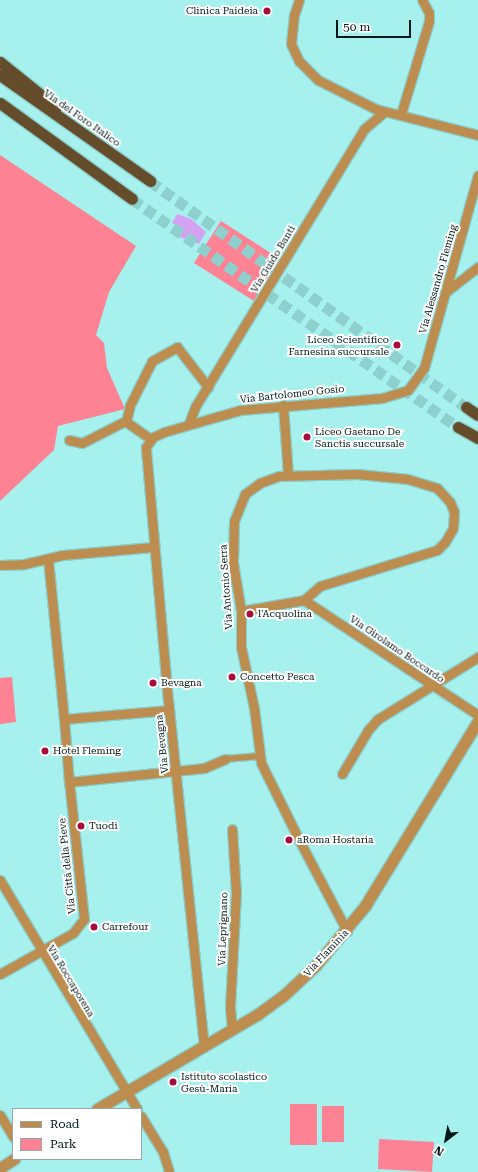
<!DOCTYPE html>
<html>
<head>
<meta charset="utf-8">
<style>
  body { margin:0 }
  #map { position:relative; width:478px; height:1172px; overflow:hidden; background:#a6f0ed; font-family:"Roboto Serif",serif }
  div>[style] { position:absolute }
  .green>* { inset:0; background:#fd8293 }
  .water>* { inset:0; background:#d5a1f3 }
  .trunk-tunnel>* { height:11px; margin-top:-5.5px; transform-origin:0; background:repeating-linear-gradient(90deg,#8dd0cd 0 11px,transparent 0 16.5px) }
  .roads { filter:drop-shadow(1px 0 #8bcdcb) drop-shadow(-1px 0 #8bcdcb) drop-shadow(0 1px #8bcdcb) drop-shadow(0 -1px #8bcdcb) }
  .pedestrian>* { height:6px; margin:-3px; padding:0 3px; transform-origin:3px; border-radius:3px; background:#bd8d4f }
  .minor>* { height:9px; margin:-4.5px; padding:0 4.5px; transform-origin:4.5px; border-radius:4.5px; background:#bd8d4f }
  .tertiary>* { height:11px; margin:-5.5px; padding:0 5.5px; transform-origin:5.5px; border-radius:5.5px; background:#bd8d4f }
  .trunk>* { height:11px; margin:-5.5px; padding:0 5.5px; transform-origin:5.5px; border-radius:5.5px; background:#654c2a }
  .dots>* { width:11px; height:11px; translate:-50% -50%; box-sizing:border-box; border:2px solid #fff; border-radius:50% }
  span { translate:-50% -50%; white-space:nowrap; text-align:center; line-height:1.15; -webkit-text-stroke:4px #fff; paint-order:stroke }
  .poi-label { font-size:10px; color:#001817 }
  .right { translate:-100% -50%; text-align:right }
  .left { translate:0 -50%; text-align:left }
  .street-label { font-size:10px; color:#001817 }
  .legend { position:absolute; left:12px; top:1108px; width:130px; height:52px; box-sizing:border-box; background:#fff; border:1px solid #99a3a2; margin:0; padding:5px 7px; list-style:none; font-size:12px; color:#001817 }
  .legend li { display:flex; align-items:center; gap:8px; height:20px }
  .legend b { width:20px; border:1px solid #99a3a2 }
  .north { position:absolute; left:426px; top:1120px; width:40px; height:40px; -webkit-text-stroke:3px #fff; paint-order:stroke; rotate:212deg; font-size:11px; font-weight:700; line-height:16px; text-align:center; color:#001817 }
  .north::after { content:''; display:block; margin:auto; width:14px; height:18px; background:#001817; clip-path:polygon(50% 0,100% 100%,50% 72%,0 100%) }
  .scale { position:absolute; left:336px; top:20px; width:75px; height:18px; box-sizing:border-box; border:2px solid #001817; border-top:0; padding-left:5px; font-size:12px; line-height:14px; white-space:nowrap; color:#001817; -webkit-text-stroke:3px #fff; paint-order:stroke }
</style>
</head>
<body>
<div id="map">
  <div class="green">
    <div style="clip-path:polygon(0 155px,136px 246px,109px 292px,96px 335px,104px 343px,107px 368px,125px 409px,58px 426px,54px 450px,0 501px)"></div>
    <div style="clip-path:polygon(221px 221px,280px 259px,254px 301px,194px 263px)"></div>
    <div style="clip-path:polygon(12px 677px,16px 722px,0 724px,0 678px)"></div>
    <div style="clip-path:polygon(290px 1104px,317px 1104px,317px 1145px,290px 1145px)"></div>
    <div style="clip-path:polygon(322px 1106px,344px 1106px,344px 1142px,322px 1142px)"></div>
    <div style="clip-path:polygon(379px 1139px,434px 1142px,432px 1172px,378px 1169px)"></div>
  </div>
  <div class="water">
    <div style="clip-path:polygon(177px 214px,191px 219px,206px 232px,199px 244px,179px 237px,180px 231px,184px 230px,172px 223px)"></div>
  </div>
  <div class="trunk-tunnel">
    <div style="left:150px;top:181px;width:388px;rotate:35.6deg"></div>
    <div style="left:132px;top:199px;width:398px;rotate:35deg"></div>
  </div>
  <div class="roads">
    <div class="pedestrian">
      <div style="left:225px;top:759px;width:35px;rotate:-5deg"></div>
    </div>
    <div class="minor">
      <div style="left:299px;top:0;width:16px;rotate:108deg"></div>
      <div style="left:294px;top:15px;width:29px;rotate:96deg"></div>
      <div style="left:291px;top:44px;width:19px;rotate:65deg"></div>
      <div style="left:299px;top:61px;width:27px;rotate:45deg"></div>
      <div style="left:318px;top:80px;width:65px;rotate:26.6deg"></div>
      <div style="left:376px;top:109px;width:105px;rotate:14.3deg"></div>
      <div style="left:401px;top:114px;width:97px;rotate:-73.2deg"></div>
      <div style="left:429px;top:21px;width:8px;rotate:-90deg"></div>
      <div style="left:429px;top:13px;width:15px;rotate:-118deg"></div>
      <div style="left:447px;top:291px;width:39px;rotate:-38deg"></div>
      <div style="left:283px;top:405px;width:70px;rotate:85.9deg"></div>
      <div style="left:126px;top:422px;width:17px;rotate:-77deg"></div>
      <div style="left:130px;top:405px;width:49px;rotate:-63.4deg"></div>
      <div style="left:152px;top:361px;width:29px;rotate:-29deg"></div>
      <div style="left:177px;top:347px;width:51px;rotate:52.2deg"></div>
      <div style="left:189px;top:423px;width:17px;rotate:-69deg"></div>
      <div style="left:195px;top:407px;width:325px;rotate:-58.7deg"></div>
      <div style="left:364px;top:129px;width:26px;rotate:-40deg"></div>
      <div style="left:69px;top:440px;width:13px;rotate:13deg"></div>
      <div style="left:82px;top:443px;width:48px;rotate:-27.1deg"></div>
      <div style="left:125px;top:421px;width:32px;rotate:35deg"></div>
      <div style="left:48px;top:559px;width:161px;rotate:84.3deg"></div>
      <div style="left:0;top:565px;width:24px;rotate:-2deg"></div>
      <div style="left:24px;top:564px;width:39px;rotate:-13deg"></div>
      <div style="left:62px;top:555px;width:92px;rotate:-5deg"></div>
      <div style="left:304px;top:600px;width:21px;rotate:-41deg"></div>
      <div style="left:320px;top:586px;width:122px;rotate:-17.1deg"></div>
      <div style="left:437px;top:550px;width:11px;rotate:-45deg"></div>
      <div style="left:445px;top:542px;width:16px;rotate:-60deg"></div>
      <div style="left:453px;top:528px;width:16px;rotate:-86deg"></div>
      <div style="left:454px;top:512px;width:11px;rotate:-112deg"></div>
      <div style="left:450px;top:502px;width:19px;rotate:-133deg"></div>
      <div style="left:437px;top:488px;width:30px;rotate:-163deg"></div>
      <div style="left:408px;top:479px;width:51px;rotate:-174.4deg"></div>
      <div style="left:357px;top:474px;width:78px;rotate:178.5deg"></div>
      <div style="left:279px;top:476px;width:20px;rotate:160deg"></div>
      <div style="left:260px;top:483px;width:19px;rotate:144deg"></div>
      <div style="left:245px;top:494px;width:29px;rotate:112deg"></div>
      <div style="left:234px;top:521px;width:42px;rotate:91.4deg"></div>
      <div style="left:233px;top:563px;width:49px;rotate:80.5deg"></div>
      <div style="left:241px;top:611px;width:36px;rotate:90deg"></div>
      <div style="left:241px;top:647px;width:62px;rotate:78deg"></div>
      <div style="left:254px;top:708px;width:55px;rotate:82.7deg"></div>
      <div style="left:261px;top:763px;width:86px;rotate:63.7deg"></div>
      <div style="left:299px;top:840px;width:103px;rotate:62.2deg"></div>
      <div style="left:304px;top:600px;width:209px;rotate:33.5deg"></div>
      <div style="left:241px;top:611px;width:64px;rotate:-9.9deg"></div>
      <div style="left:169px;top:710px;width:105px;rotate:175.1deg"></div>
      <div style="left:64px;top:719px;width:63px;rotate:85.5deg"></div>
      <div style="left:69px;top:782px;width:136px;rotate:-5.9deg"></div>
      <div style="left:204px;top:768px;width:23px;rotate:-23deg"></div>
      <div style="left:342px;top:774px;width:51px;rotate:-59.4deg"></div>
      <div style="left:368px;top:730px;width:15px;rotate:-48deg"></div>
      <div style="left:378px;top:719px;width:118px;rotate:-31.8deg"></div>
      <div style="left:0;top:880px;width:267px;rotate:59.1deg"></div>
      <div style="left:0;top:974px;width:84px;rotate:-29.3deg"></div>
      <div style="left:73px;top:933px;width:18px;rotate:-52deg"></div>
      <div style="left:84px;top:919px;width:138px;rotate:-96.2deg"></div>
      <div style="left:232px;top:1030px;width:23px;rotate:-95deg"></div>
      <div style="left:230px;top:1007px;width:114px;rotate:-87deg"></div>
      <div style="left:236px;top:893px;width:64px;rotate:-93.6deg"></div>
      <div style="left:204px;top:1047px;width:348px;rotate:-95.9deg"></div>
      <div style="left:168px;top:701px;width:255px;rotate:-95deg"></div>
      <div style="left:146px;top:447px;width:12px;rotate:-55deg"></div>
      <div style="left:153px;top:437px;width:12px;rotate:-24deg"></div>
      <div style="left:164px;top:432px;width:79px;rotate:-16.1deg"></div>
      <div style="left:240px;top:410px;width:143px;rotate:-4.8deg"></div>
      <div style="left:382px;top:398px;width:27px;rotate:-17deg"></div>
      <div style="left:408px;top:390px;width:27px;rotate:-54deg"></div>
      <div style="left:424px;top:368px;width:200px;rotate:-74.4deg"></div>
      <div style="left:0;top:1115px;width:26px;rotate:59deg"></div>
      <div style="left:141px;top:1116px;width:42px;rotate:58.6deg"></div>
      <div style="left:163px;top:1152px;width:21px;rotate:73deg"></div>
    </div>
    <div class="tertiary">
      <div style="left:97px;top:1109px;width:187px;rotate:-30.5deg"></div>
      <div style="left:258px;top:1014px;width:31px;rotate:-36deg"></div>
      <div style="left:283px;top:996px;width:45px;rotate:-43.2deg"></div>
      <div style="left:316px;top:965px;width:77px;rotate:-50.3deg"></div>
      <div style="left:365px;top:906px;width:217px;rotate:-58.6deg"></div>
      <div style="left:0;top:1168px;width:17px;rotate:-33deg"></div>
    </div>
    <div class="trunk">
      <div style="left:0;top:62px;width:72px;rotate:38.8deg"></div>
      <div style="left:0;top:75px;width:184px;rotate:35.2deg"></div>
      <div style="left:0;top:103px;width:163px;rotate:36deg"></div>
      <div style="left:466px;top:407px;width:14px;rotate:34deg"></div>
      <div style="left:458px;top:427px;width:23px;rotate:29deg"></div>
    </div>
  </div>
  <div class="dots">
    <div style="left:267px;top:11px;background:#a60d3d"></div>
    <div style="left:397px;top:345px;background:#a60d3d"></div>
    <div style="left:307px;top:437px;background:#a60d3d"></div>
    <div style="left:250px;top:614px;background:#a60d3d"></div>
    <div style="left:232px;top:677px;background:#a60d3d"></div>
    <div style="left:153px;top:683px;background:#a60d3d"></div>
    <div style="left:45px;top:751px;background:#a60d3d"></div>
    <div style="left:81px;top:826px;background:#a60d3d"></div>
    <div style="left:289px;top:840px;background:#a60d3d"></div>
    <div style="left:94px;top:927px;background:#a60d3d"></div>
    <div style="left:173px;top:1082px;background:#a60d3d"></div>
  </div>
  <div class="poi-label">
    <span class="right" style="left:258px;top:11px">Clinica Paideia</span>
    <span class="right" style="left:389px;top:345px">Liceo Scientifico<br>Farnesina succursale</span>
    <span class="left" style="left:315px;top:437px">Liceo Gaetano De<br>Sanctis succursale</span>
    <span class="left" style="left:258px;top:614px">l'Acquolina</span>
    <span class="left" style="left:240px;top:677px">Concetto Pesca</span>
    <span class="left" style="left:161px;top:683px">Bevagna</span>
    <span class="left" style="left:53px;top:751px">Hotel Fleming</span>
    <span class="left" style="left:89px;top:826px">Tuodì</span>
    <span class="left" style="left:297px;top:840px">aRoma Hostaria</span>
    <span class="left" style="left:102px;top:927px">Carrefour</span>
    <span class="left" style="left:181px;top:1082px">Istituto scolastico<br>Gesù-Maria</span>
  </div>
  <div class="street-label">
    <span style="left:82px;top:118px;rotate:35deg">Via del Foro Italico</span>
    <span style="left:273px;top:259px;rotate:-59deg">Via Guido Banti</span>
    <span style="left:438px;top:279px;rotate:-74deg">Via Alessandro Fleming</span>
    <span style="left:292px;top:394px;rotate:-6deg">Via Bartolomeo Gosio</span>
    <span style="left:226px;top:587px;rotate:-94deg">Via Antonio Serra</span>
    <span style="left:397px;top:649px;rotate:34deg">Via Girolamo Boccardo</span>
    <span style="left:162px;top:744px;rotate:-96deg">Via Bevagna</span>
    <span style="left:67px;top:866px;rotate:-96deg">Via Città della Pieve</span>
    <span style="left:223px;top:929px;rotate:-88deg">Via Leprignano</span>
    <span style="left:326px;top:953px;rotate:-47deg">Via Flaminia</span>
    <span style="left:71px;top:981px;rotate:59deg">Via Roccaporena</span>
  </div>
  <ul class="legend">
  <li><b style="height:5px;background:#bd8d4f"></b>Road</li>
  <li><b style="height:11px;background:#fd8293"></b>Park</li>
  </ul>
  <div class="north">N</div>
  <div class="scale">50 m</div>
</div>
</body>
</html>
